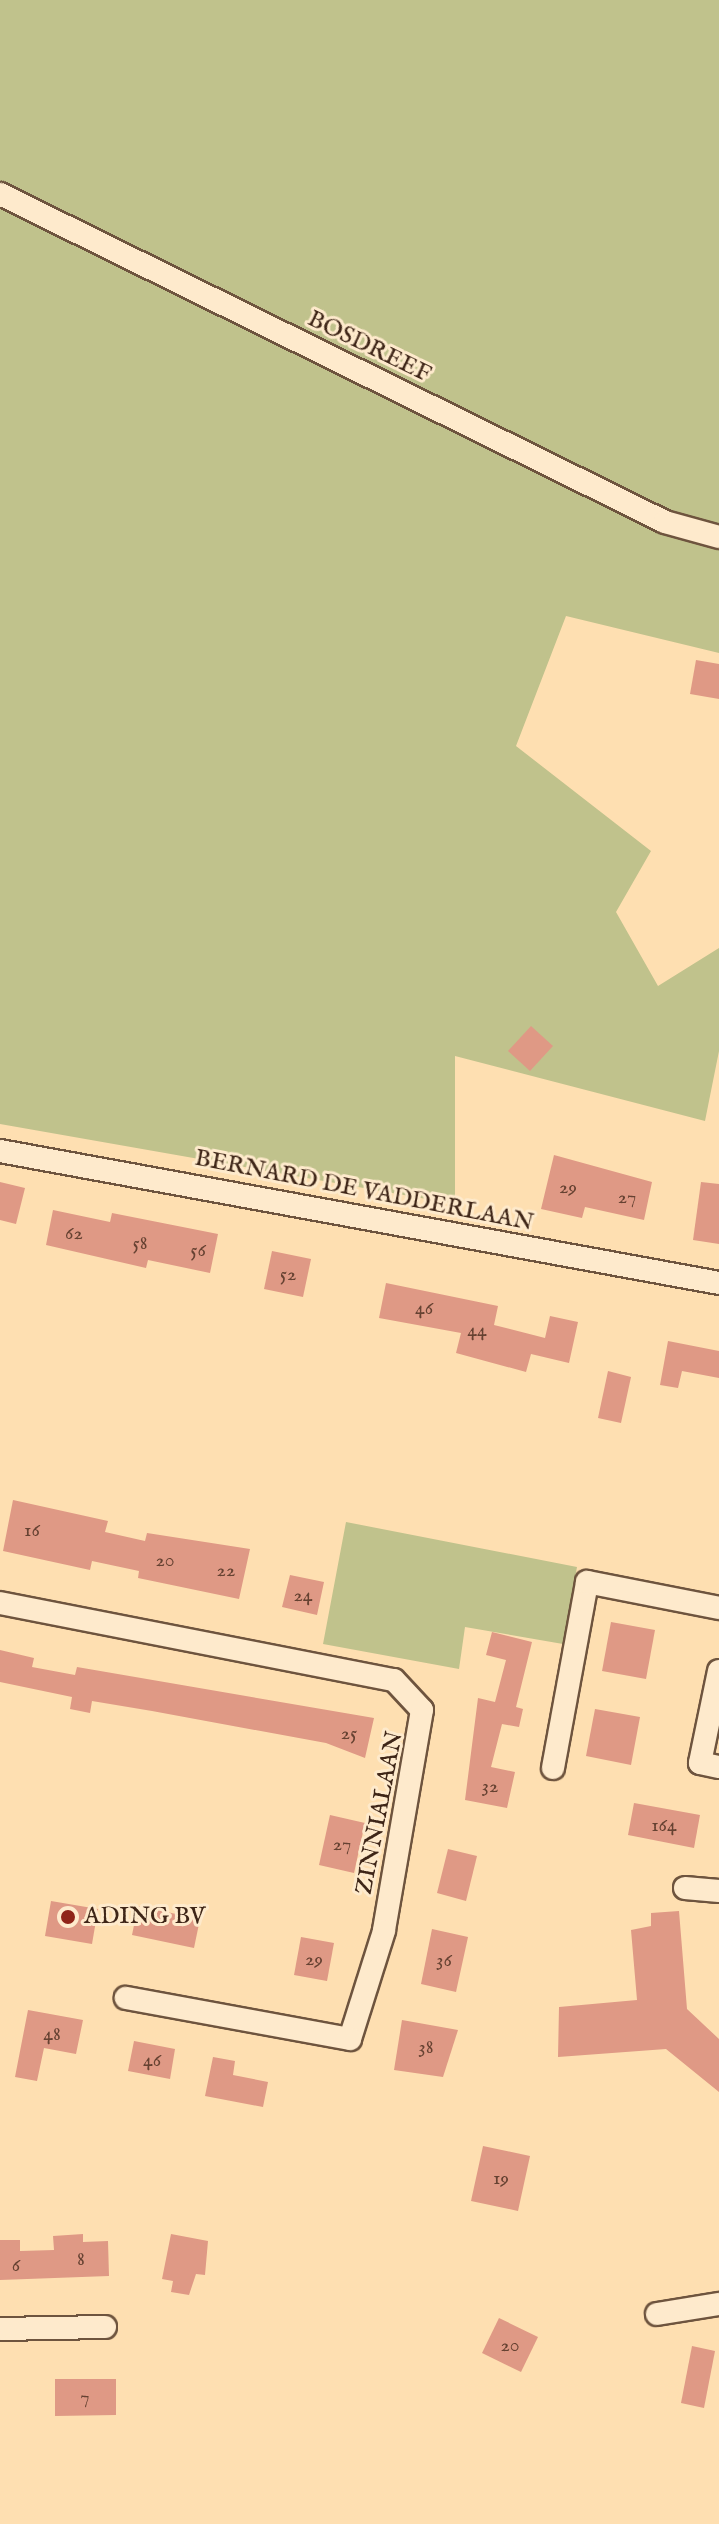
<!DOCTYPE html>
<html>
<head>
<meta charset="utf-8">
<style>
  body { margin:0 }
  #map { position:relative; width:719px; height:2524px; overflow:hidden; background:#fedfb1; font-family:"IM FELL English",serif }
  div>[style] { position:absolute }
  .green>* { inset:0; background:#c0c28c }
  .building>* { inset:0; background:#df9985 }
  .roads { filter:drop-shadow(2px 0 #6e543e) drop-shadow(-2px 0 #6e543e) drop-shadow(0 2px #6e543e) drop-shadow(0 -2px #6e543e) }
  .minor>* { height:22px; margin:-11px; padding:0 11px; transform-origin:11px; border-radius:11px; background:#feeacc }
  .dots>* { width:22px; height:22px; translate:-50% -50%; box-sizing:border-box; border:4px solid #feeacc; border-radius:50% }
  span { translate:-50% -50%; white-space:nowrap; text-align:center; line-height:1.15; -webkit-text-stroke:6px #feeacc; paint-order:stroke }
  .number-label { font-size:20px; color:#664232 }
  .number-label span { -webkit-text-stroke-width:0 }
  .street-label { font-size:24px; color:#3e2517 }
  .poi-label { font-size:24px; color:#3e2517 }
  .left { translate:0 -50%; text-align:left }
</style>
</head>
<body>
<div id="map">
  <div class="green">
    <div style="clip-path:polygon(0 0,719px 0,719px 653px,566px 616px,516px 746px,651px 851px,616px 912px,658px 986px,719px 948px,719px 1051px,705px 1121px,455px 1056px,455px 1204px,0 1124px)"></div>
    <div style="clip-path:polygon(346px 1522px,577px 1567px,563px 1644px,465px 1627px,459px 1669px,323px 1644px)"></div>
  </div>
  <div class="building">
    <div style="clip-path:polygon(696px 660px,719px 664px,719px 699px,690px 694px)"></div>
    <div style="clip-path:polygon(531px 1026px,553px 1046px,530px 1071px,508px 1051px)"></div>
    <div style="clip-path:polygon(554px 1155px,652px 1182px,644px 1220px,585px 1207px,582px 1218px,541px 1209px)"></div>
    <div style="clip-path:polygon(0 1182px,25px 1188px,16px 1224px,0 1220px)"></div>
    <div style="clip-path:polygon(701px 1182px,719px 1184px,719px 1244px,693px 1240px)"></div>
    <div style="clip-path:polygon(53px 1210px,110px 1222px,112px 1213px,218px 1234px,210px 1273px,148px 1260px,146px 1268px,46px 1245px)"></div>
    <div style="clip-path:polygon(272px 1251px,311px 1259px,303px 1297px,264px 1289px)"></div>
    <div style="clip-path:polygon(386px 1283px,498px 1306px,494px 1325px,545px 1338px,550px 1316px,578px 1322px,569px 1363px,531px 1354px,526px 1372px,456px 1353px,461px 1333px,379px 1318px)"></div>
    <div style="clip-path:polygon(668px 1341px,719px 1351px,719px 1378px,682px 1371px,678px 1388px,660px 1385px)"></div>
    <div style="clip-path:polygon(608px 1371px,631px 1377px,621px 1423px,598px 1418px)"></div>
    <div style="clip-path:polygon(13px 1500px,108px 1521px,105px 1532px,145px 1541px,147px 1533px,250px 1549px,239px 1599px,138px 1578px,139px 1571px,92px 1561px,90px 1570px,3px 1551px)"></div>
    <div style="clip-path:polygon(290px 1575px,324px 1582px,317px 1615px,282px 1607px)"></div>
    <div style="clip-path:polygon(611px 1622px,655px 1630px,646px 1679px,602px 1671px)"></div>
    <div style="clip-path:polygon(492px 1632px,532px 1642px,516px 1707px,523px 1709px,519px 1727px,502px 1724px,491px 1767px,515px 1772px,507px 1808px,465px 1800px,478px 1698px,495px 1702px,506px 1660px,486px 1655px)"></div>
    <div style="clip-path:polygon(0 1650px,34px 1658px,32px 1667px,75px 1675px,77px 1667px,374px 1718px,365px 1758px,326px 1743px,152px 1711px,92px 1701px,90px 1713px,70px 1709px,72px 1697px,0 1682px)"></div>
    <div style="clip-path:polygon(595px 1709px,640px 1717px,631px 1765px,586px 1756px)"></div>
    <div style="clip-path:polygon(634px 1803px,700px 1815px,694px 1848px,628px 1835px)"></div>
    <div style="clip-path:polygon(330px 1815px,365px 1823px,354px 1873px,319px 1865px)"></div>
    <div style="clip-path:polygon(448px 1849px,477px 1856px,466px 1901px,437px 1893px)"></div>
    <div style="clip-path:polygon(51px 1901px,98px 1909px,92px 1944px,45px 1936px)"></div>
    <div style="clip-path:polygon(138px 1906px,200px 1919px,194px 1948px,132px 1935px)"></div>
    <div style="clip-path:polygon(679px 1911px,687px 2009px,719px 2039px,719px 2092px,666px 2049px,558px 2057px,559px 2007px,637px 2000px,631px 1930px,651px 1926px,651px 1913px)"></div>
    <div style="clip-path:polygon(432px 1929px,468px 1937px,456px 1992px,421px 1984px)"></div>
    <div style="clip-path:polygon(301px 1937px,334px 1943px,327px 1981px,294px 1975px)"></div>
    <div style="clip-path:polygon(28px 2010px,83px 2020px,76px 2054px,44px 2048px,37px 2081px,15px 2077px)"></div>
    <div style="clip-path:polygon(402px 2020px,458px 2030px,443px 2077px,394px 2070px)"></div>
    <div style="clip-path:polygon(134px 2041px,175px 2049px,170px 2079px,128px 2071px)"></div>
    <div style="clip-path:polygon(213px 2057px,235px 2061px,233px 2075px,268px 2082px,263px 2107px,205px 2096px)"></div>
    <div style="clip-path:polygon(483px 2146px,530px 2156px,518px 2211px,471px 2201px)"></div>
    <div style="clip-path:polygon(83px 2234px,83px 2242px,108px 2241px,109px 2276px,0 2280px,0 2240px,20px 2240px,20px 2251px,54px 2250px,53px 2236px)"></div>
    <div style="clip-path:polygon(171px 2234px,208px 2241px,205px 2275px,196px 2274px,189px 2295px,171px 2292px,173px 2281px,162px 2279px)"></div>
    <div style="clip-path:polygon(499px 2318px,538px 2337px,521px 2372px,482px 2353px)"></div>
    <div style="clip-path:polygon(692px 2346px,715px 2351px,704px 2408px,681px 2403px)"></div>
    <div style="clip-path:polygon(55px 2379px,116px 2379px,116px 2415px,55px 2416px)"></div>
  </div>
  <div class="roads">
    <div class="minor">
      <div style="left:0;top:194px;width:741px;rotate:26.25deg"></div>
      <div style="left:665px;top:522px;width:56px;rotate:15.5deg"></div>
      <div style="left:0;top:1151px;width:731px;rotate:10.4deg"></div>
      <div style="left:0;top:1603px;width:401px;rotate:11.1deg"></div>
      <div style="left:394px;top:1680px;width:41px;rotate:47deg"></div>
      <div style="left:422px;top:1710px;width:224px;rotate:99.8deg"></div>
      <div style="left:384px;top:1931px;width:113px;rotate:107.5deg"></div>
      <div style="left:350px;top:2039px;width:228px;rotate:-169.6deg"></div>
      <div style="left:719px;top:1671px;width:94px;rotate:101.7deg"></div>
      <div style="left:700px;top:1763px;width:19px;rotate:12deg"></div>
      <div style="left:553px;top:1768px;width:189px;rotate:-79.6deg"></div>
      <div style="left:587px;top:1582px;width:135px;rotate:11.1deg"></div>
      <div style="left:685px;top:1888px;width:34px;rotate:5deg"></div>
      <div style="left:657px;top:2314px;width:63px;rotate:-9.2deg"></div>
      <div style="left:0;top:2329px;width:105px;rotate:-1.1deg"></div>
    </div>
  </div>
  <div class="dots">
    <div style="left:68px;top:1917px;background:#8f2418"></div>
  </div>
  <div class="number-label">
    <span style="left:568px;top:1187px">29</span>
    <span style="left:627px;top:1197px">27</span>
    <span style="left:74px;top:1233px">62</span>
    <span style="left:140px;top:1243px">58</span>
    <span style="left:198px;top:1250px">56</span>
    <span style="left:288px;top:1274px">52</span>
    <span style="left:424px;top:1308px">46</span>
    <span style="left:477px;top:1330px">44</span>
    <span style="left:32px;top:1530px">16</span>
    <span style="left:165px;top:1560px">20</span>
    <span style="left:226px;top:1570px">22</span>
    <span style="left:303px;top:1595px">24</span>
    <span style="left:349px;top:1733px">25</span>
    <span style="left:490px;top:1786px">32</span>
    <span style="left:664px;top:1825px">164</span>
    <span style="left:342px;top:1844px">27</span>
    <span style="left:314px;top:1959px">29</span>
    <span style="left:444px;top:1960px">36</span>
    <span style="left:52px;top:2034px">48</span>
    <span style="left:426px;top:2047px">38</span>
    <span style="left:152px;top:2060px">46</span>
    <span style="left:501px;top:2178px">19</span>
    <span style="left:81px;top:2259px">8</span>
    <span style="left:16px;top:2265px">6</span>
    <span style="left:510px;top:2345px">20</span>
    <span style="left:85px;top:2397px">7</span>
  </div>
  <div class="street-label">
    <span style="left:369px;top:347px;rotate:26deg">BOSDREEF</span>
    <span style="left:364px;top:1191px;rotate:11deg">BERNARD DE VADDERLAAN</span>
    <span style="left:380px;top:1813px;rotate:-79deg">ZINNIALAAN</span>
  </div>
  <div class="poi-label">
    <span class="left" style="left:84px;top:1917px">ADING BV</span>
  </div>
</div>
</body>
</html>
